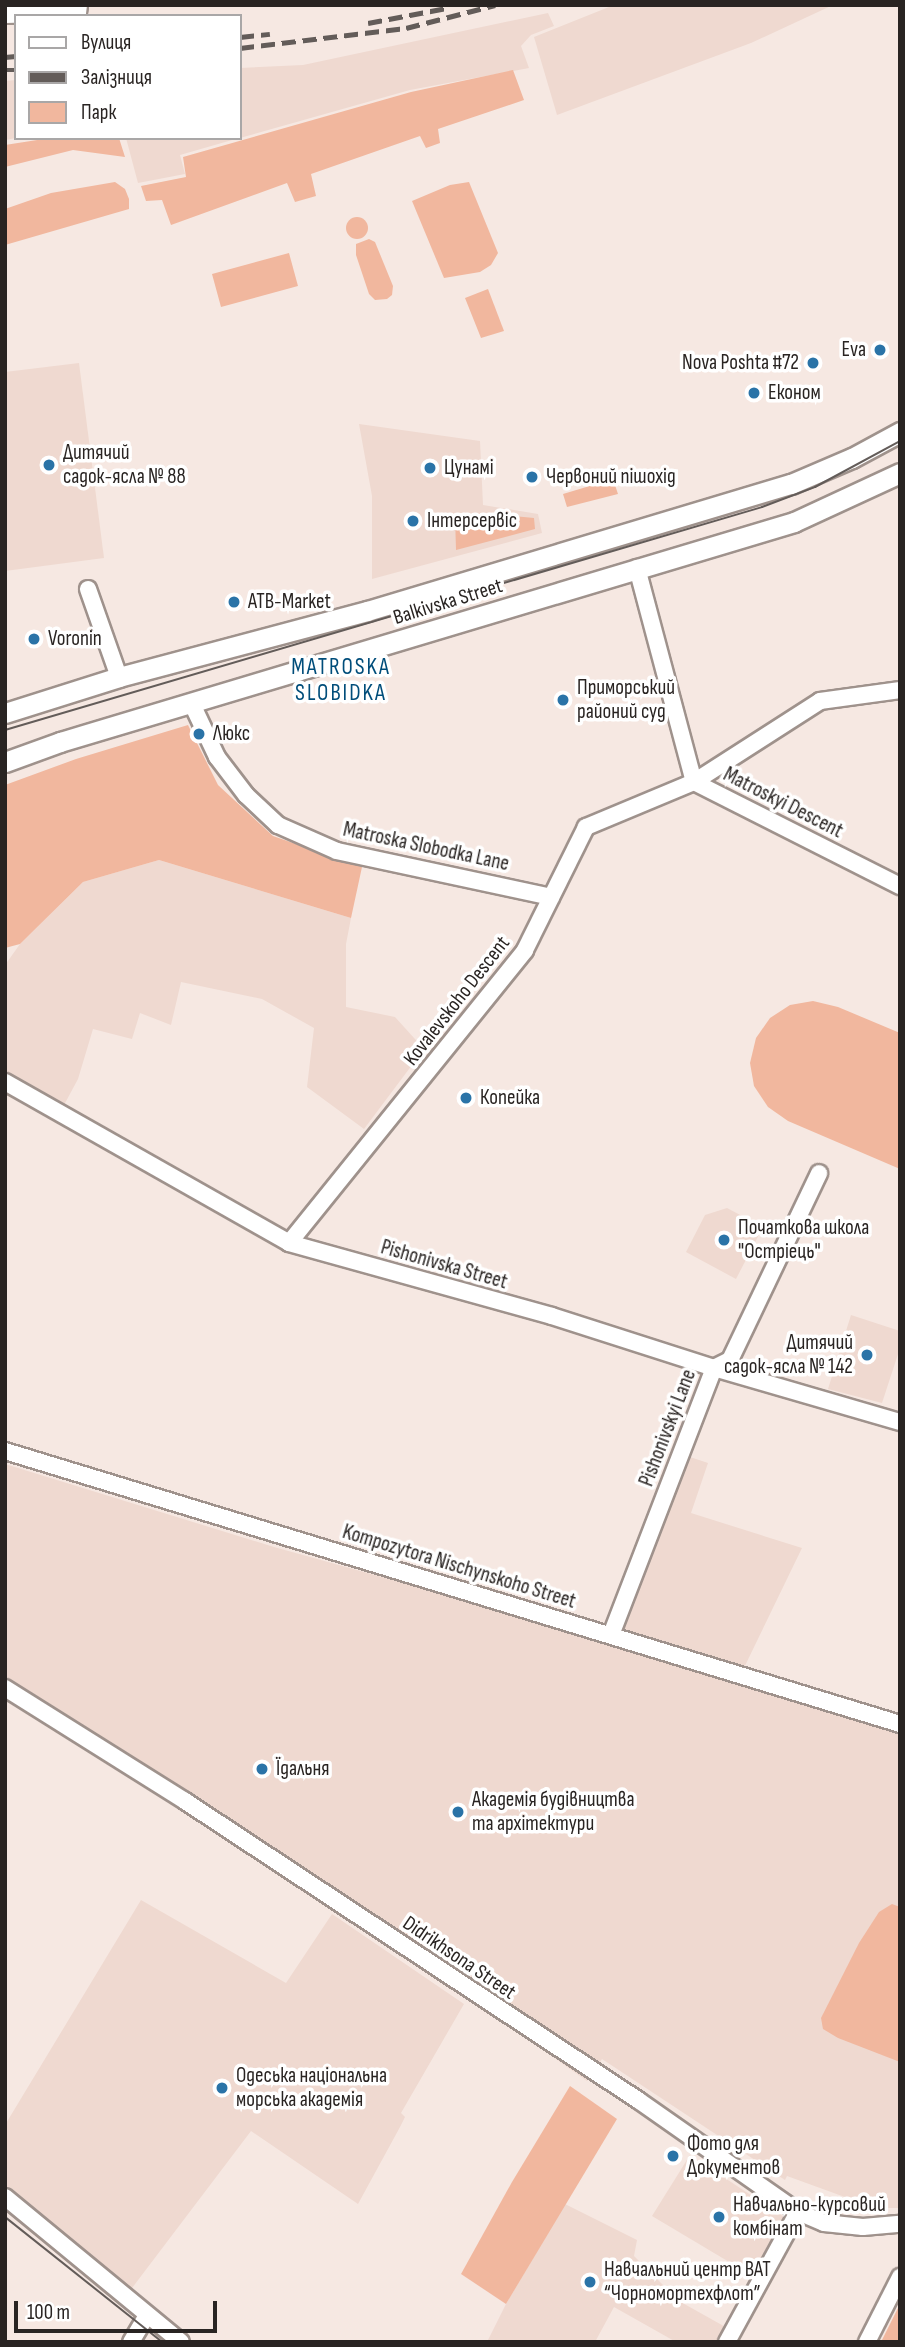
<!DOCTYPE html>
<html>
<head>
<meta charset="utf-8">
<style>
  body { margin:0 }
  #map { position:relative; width:905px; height:2347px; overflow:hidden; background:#f6e8e2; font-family:"Sofia Sans Condensed",sans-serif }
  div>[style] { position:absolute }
  .built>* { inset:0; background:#efd9d0 }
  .green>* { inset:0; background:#f1b79e }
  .round { border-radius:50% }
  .roads { filter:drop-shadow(2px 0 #9f928c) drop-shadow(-2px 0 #9f928c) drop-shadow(0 2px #9f928c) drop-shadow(0 -2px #9f928c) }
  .minor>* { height:16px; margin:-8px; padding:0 8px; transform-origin:8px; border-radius:8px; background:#fff }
  .major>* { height:19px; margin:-9.5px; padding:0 9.5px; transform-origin:9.5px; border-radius:9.5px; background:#fff }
  .tram>* { height:2px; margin:-1px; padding:0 1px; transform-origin:1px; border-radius:1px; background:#635c59 }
  .rail>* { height:4.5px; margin-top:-2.25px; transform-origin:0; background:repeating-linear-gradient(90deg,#635c59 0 14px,transparent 0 21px) }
  .dots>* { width:19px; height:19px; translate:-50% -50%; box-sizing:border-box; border:4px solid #fff; border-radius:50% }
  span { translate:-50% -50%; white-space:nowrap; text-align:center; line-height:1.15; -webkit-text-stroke:7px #fff; paint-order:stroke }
  .poi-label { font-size:21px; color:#292422 }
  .right { translate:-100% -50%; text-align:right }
  .left { translate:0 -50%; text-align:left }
  .street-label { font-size:21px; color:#292422 }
  .neighbourhood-label { font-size:23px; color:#004d7a; letter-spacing:2px }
  .frame { position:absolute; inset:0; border:7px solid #292422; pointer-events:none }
  .legend { position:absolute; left:14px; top:14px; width:228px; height:126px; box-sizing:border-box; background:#fff; border:2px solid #a9a7a7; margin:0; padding:9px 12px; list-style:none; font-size:21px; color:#292422 }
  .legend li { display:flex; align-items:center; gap:14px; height:35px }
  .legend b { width:35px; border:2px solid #a9a7a7 }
  .scale { position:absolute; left:14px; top:2301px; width:203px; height:32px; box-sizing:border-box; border:4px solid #292422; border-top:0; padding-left:9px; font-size:21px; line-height:24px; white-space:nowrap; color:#292422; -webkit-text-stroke:5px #fff; paint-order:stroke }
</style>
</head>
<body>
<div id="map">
  <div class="built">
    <div style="clip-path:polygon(614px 5px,833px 5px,751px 43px,557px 115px,534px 37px)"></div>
    <div style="clip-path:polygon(548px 13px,554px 26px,531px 35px,521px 46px,529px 68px,410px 90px,240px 138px,240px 68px,303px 65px)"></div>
    <div style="clip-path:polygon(16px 80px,16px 138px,5px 140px,5px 81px)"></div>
    <div style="clip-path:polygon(126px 138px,239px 138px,180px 155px,185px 174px,138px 183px)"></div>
    <div style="clip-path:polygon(79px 363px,104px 558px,5px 571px,5px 372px)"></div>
    <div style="clip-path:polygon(359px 424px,480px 441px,483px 505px,538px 514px,542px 533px,372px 579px,372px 496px)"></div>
    <div style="clip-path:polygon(159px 860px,351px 918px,346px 944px,346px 1007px,395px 1017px,424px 1049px,364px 1129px,307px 1087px,314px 1028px,262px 999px,181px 982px,171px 1025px,140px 1013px,132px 1039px,93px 1029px,78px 1079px,64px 1105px,5px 1073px,5px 965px,20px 944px,83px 882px)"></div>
    <div style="clip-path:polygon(727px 1208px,763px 1227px,736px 1279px,686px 1252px,705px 1215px)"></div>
    <div style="clip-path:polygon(851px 1315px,900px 1331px,900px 1348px,882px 1403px,828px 1389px)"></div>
    <div style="clip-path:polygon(681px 1454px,708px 1463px,691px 1513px,802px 1548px,741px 1674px,611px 1635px)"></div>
    <div style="clip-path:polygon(5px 1464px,274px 1547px,710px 1668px,708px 1672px,900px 1734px,900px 2208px,875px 2208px,787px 2176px,785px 2180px,602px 2059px,587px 2081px,180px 1793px,5px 1682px)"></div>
    <div style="clip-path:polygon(141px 1900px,286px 1983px,332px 1914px,464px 2004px,401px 2113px,405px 2117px,400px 2127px,358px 2204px,251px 2131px,126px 2296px,5px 2196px,5px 2125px)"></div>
    <div style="clip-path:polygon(690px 2155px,787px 2219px,756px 2278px,652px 2216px)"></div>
    <div style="clip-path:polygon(565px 2204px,637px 2240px,634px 2256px,679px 2301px,729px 2329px,723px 2342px,676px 2342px,614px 2307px,595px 2342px,487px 2342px,506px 2304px)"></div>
  </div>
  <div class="green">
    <div style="clip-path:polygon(513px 70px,524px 100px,438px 129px,440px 143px,426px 148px,420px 136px,311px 174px,316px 196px,295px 202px,287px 183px,171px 225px,162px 200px,146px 201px,141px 186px,186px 177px,183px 157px,411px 92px)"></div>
    <div style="clip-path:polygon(50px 138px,119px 138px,125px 157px,73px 150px,5px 167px,5px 145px)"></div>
    <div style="clip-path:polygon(115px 182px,125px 189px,129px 199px,129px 209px,5px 245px,5px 209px,51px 193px)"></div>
    <div style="clip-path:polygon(469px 182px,498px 253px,491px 265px,480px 272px,444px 278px,412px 201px,450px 185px)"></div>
    <div class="round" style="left:346px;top:217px;width:22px;height:22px"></div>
    <div style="clip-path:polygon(369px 239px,375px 242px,393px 286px,392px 295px,387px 299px,375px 300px,369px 294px,356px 255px,356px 244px)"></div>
    <div style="clip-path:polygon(289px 253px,298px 286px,221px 307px,212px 274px)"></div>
    <div style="clip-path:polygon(488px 289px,504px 331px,481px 338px,465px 298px)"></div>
    <div style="clip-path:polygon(613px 479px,618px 494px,567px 507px,563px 494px)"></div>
    <div style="clip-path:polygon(480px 513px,534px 518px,535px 529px,456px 550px,455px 516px)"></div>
    <div style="clip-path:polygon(188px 725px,218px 785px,273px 836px,362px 867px,351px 918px,159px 860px,83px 882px,20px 944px,5px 948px,5px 785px,76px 759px)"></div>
    <div style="clip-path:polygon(813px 1001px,838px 1007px,900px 1033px,900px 1169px,788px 1121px,768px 1107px,754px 1086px,750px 1063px,756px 1038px,770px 1018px,790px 1005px)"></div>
    <div style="clip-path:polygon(892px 1904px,900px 1907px,900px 2062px,838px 2038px,823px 2029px,821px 2018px,859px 1943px,879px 1912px)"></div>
    <div style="clip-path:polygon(570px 2086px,617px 2119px,506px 2304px,461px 2274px,512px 2182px)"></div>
    <div style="clip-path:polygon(900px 2304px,900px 2342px,881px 2342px)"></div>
  </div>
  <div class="roads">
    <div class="minor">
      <div style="left:5px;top:15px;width:73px;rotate:-1.6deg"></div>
      <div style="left:78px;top:13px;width:8px;rotate:-83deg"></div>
      <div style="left:637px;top:568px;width:221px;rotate:75.1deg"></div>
      <div style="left:694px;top:782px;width:231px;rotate:26.8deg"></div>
      <div style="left:88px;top:589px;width:93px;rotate:70.6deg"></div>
      <div style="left:192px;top:704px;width:59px;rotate:64.7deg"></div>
      <div style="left:217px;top:757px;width:48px;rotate:52.7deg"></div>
      <div style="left:246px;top:795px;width:44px;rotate:43.2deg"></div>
      <div style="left:278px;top:825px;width:64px;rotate:23.8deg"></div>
      <div style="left:337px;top:851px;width:219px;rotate:12.1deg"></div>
      <div style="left:5px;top:1082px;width:326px;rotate:29.5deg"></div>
      <div style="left:289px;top:1243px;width:273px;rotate:15.5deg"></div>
      <div style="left:552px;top:1316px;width:170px;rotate:17.8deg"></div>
      <div style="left:714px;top:1368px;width:194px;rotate:16.2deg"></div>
      <div style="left:289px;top:1243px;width:376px;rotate:-51.1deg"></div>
      <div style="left:525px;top:950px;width:137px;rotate:-63.6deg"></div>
      <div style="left:586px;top:827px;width:117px;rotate:-22.6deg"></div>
      <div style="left:694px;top:782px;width:150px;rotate:-32.7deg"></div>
      <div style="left:820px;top:701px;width:81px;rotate:-7.8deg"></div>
      <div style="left:5px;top:1451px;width:936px;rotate:16.96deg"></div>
      <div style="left:611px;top:1635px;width:286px;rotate:-68.9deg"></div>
      <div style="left:714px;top:1368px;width:18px;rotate:-27deg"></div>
      <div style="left:730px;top:1360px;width:207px;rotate:-64.5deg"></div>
      <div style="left:5px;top:1688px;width:213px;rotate:32.1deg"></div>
      <div style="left:185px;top:1801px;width:543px;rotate:33.43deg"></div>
      <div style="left:638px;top:2100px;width:195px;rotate:35deg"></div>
      <div style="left:798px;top:2212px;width:28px;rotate:23deg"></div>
      <div style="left:824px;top:2223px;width:39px;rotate:6deg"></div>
      <div style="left:863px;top:2227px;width:37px;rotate:-5deg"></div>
      <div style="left:5px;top:2197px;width:228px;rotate:39.5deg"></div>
      <div style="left:131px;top:2342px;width:31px;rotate:-59deg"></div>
      <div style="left:727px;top:2342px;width:148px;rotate:-61.4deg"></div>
      <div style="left:867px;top:2342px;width:73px;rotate:-63.1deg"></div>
    </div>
    <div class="major">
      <div style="left:5px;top:713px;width:120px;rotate:-17.5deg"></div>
      <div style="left:119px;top:677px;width:257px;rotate:-14.9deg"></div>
      <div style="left:367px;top:611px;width:443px;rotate:-16.7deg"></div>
      <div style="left:791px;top:484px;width:66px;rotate:-23.1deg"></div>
      <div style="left:852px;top:458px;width:55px;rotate:-28.4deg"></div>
      <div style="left:5px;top:762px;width:59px;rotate:-20deg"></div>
      <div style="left:60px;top:742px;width:766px;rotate:-16.68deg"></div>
      <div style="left:794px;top:522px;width:117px;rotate:-24.8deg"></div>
    </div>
  </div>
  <div class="tram">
    <div style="left:5px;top:730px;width:789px;rotate:-16.41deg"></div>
    <div style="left:762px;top:507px;width:57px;rotate:-20.7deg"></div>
    <div style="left:815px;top:487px;width:97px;rotate:-28.4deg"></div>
    <div style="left:5px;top:2217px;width:201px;rotate:38.5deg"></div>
  </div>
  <div class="rail">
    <div style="left:368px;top:23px;width:80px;rotate:-10.8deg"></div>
    <div style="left:240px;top:37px;width:30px;rotate:-6deg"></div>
    <div style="left:240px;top:48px;width:167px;rotate:-6.9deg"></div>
    <div style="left:406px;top:28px;width:92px;rotate:-14.5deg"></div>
    <div style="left:5px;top:57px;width:11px;rotate:-5deg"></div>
    <div style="left:5px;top:70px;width:11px"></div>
  </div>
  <div class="dots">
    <div style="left:880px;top:350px;background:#2a73a7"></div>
    <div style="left:813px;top:363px;background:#2a73a7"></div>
    <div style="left:754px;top:393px;background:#2a73a7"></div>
    <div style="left:49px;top:465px;background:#2a73a7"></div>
    <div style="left:430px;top:468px;background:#2a73a7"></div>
    <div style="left:532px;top:477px;background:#2a73a7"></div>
    <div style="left:413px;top:521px;background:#2a73a7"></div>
    <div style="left:234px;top:602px;background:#2a73a7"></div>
    <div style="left:34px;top:639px;background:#2a73a7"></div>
    <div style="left:563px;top:700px;background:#2a73a7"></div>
    <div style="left:199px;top:734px;background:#2a73a7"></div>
    <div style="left:466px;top:1098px;background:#2a73a7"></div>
    <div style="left:724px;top:1240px;background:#2a73a7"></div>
    <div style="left:867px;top:1355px;background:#2a73a7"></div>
    <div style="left:262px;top:1769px;background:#2a73a7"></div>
    <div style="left:458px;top:1812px;background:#2a73a7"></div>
    <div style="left:222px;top:2088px;background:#2a73a7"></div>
    <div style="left:673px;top:2156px;background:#2a73a7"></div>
    <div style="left:719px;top:2217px;background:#2a73a7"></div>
    <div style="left:590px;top:2282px;background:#2a73a7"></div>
  </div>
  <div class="poi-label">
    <span class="right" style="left:866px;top:350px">Eva</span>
    <span class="right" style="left:799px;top:363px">Nova Poshta #72</span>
    <span class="left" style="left:768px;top:393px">Економ</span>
    <span class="left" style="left:63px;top:465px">Дитячий<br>садок-ясла № 88</span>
    <span class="left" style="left:444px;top:468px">Цунамі</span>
    <span class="left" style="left:546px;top:477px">Червоний пішохід</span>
    <span class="left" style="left:427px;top:521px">Інтерсервіс</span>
    <span class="left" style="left:248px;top:602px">ATB-Market</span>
    <span class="left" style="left:48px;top:639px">Voronin</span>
    <span class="left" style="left:577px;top:700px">Приморський<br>районий суд</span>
    <span class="left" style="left:213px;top:734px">Люкс</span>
    <span class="left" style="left:480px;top:1098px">Копейка</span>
    <span class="left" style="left:738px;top:1240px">Початкова школа<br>"Остріець"</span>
    <span class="right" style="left:853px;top:1355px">Дитячий<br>садок-ясла № 142</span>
    <span class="left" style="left:276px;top:1769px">Їдальня</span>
    <span class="left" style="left:472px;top:1812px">Академія будівництва<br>та архітектури</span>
    <span class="left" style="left:236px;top:2088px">Одеська національна<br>морська академія</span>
    <span class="left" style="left:687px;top:2156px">Фото для<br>Документов</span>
    <span class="left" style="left:733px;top:2217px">Навчально-курсовий<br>комбінат</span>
    <span class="left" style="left:604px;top:2282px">Навчальний центр ВАТ<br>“Чорномортехфлот”</span>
  </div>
  <div class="street-label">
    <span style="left:448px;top:602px;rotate:-17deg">Balkivska Street</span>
    <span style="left:783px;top:803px;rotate:27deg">Matroskyi Descent</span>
    <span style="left:426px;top:847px;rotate:12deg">Matroska Slobodka Lane</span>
    <span style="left:457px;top:1001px;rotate:-52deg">Kovalevskoho Descent</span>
    <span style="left:444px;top:1265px;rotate:16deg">Pishonivska Street</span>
    <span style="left:668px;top:1428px;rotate:-69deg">Pishonivskyi Lane</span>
    <span style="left:459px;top:1567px;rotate:17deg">Kompozytora Nischynskoho Street</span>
    <span style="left:459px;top:1958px;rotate:34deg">Didrikhsona Street</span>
  </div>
  <div class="neighbourhood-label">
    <span style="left:341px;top:680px">MATROSKA<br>SLOBIDKA</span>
  </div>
  <div class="frame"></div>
  <ul class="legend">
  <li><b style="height:9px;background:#fff"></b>Вулиця</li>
  <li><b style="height:9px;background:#635c59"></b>Залізниця</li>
  <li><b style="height:19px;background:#f1b79e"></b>Парк</li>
  </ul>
  <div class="scale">100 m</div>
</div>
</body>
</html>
